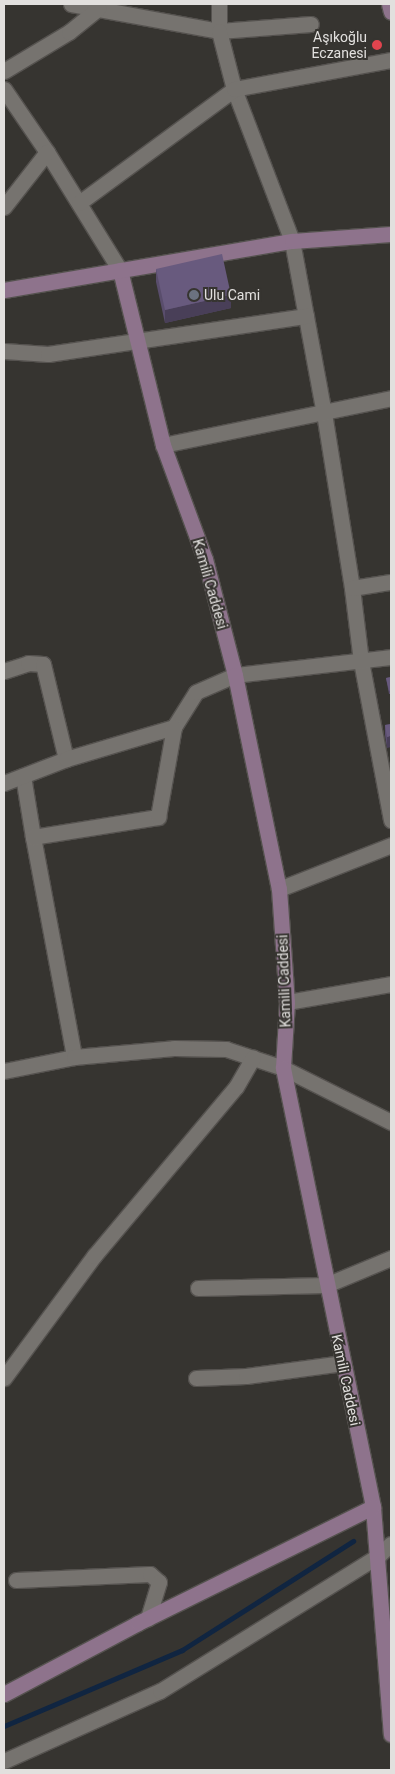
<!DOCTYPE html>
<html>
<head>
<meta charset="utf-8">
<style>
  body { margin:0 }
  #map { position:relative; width:395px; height:1774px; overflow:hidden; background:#363430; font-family:Roboto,sans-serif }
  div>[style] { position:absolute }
  .stream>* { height:5px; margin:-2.5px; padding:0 2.5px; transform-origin:2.5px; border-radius:2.5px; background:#102541 }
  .roads { filter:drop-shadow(1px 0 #55524f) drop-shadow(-1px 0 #55524f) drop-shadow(0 1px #55524f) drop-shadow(0 -1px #55524f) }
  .street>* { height:15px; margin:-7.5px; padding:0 7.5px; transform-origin:7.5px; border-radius:7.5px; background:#76736f }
  .secondary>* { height:15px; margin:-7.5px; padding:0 7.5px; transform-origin:7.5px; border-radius:7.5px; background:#8e738c }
  .wall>* { inset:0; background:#594d6c }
  .shaded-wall>* { inset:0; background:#493f58 }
  .building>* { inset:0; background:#685a7e }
  .dots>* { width:14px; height:14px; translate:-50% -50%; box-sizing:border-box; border:2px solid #363430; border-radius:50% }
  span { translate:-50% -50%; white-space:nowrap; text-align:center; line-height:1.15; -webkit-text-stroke:4px #363430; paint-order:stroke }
  .poi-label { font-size:14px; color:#e2e0de }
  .right { translate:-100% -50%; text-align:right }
  .left { translate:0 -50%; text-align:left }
  .street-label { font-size:14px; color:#e2e0de }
  .frame { position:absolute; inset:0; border:5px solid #e2e0de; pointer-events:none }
</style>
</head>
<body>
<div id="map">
  <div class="stream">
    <div style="left:4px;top:1726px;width:194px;rotate:-23.1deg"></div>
    <div style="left:182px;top:1650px;width:203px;rotate:-32.5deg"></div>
  </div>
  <div class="roads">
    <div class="street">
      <div style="left:71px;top:4px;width:150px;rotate:10.3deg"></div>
      <div style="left:219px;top:31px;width:92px;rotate:-4.4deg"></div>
      <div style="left:219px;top:4px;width:27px;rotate:90deg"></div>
      <div style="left:219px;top:31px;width:60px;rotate:75.5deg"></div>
      <div style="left:234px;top:89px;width:163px;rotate:69.1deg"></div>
      <div style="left:292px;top:241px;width:175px;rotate:79.5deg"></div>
      <div style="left:324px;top:413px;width:177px;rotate:80.9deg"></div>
      <div style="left:352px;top:588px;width:74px;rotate:83deg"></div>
      <div style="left:361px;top:661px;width:162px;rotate:79.3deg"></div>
      <div style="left:4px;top:71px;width:76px;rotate:-31deg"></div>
      <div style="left:69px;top:32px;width:38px;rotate:-39deg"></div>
      <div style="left:4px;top:89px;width:76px;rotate:55.7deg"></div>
      <div style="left:47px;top:152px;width:139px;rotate:58.3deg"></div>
      <div style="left:79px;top:203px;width:192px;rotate:-36.3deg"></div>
      <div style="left:234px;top:89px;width:160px;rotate:-10.5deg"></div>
      <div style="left:4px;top:207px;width:70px;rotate:-52deg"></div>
      <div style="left:4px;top:351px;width:44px;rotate:3.9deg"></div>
      <div style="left:48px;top:354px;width:261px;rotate:-8.4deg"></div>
      <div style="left:163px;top:445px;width:233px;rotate:-11.6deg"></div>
      <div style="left:352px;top:588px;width:39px;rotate:-9deg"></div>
      <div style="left:4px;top:671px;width:25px;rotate:-18deg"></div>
      <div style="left:28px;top:663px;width:15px;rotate:4deg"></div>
      <div style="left:43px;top:664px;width:98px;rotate:76.4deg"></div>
      <div style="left:23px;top:776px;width:62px;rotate:80.7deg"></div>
      <div style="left:33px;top:837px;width:224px;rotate:79.4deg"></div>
      <div style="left:4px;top:783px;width:66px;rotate:-21.2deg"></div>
      <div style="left:66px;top:759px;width:113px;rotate:-16.5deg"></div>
      <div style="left:174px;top:727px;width:41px;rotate:-57.8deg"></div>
      <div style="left:196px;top:692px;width:43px;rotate:-23.6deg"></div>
      <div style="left:235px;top:675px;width:157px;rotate:-6.6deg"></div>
      <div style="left:33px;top:837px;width:127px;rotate:-9.1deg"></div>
      <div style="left:158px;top:817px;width:91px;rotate:-79.9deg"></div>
      <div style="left:279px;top:889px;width:120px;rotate:-21.4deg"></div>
      <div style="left:287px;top:1002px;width:106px;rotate:-9.8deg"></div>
      <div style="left:4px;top:1071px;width:71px;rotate:-11.3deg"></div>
      <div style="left:74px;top:1057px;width:100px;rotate:-5.1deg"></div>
      <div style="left:174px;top:1048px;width:52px;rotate:1.1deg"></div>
      <div style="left:226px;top:1049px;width:60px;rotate:18.4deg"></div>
      <div style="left:283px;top:1068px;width:121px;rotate:26.6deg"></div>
      <div style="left:198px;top:1288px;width:128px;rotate:-1.3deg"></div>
      <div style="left:326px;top:1285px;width:70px;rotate:-22.6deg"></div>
      <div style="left:4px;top:1378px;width:152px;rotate:-53.6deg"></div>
      <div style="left:94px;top:1256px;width:221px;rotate:-50deg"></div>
      <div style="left:236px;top:1087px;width:34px;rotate:-60deg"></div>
      <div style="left:196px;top:1378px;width:50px;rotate:-2.3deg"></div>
      <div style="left:246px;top:1376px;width:98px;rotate:-7.6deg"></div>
      <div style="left:16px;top:1580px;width:134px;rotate:-2.6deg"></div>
      <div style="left:150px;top:1574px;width:12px;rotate:42deg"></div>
      <div style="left:159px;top:1582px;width:38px;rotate:107deg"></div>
      <div style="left:4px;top:1761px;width:171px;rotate:-24.2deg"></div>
      <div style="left:160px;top:1691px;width:258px;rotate:-31.8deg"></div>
      <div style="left:379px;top:1555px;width:16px;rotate:-43deg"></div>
    </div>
    <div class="secondary">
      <div style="left:389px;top:4px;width:8px;rotate:76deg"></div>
      <div style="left:120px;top:270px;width:180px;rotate:76.2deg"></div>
      <div style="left:163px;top:445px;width:121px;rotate:69.8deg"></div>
      <div style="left:205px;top:559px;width:120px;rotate:75.5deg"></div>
      <div style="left:235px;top:675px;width:218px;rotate:78.4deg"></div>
      <div style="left:279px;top:889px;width:113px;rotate:86deg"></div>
      <div style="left:287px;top:1002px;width:66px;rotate:93.5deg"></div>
      <div style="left:283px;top:1068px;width:448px;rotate:78.4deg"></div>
      <div style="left:373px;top:1507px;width:228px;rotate:85.5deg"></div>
      <div style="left:4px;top:290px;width:292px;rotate:-9.7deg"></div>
      <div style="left:292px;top:241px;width:99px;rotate:-4deg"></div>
      <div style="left:4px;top:1694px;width:152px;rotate:-27.9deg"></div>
      <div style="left:138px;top:1623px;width:262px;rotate:-26.3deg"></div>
    </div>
  </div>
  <div class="wall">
    <div style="clip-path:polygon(156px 269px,231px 308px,165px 323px,156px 282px)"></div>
    <div style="clip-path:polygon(391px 677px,391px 694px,389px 694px,386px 678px)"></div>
    <div style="clip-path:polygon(391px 724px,387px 748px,385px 735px,385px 725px)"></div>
  </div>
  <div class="shaded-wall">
    <div style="clip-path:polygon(231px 295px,231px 308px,165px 323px,165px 310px)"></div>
    <div style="clip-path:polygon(391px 736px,391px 747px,387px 748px,387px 737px)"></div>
  </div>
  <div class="building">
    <div style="clip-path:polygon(222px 254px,231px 295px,165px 310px,156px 269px)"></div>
    <div style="clip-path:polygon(391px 677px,391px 690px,389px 691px,386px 678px)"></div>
    <div style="clip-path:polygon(391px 724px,391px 736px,387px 737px,385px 725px)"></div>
  </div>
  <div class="dots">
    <div style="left:377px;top:45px;background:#e0444e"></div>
    <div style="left:194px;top:295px;background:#6b7280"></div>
  </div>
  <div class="poi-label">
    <span class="right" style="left:367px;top:45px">Aşıkoğlu<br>Eczanesi</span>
    <span class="left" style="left:204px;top:295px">Ulu Cami</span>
  </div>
  <div class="street-label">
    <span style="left:210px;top:584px;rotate:74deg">Kamili Caddesi</span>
    <span style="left:284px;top:981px;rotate:-92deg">Kamili Caddesi</span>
    <span style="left:346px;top:1380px;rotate:78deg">Kamili Caddesi</span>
  </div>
  <div class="frame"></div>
</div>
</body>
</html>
